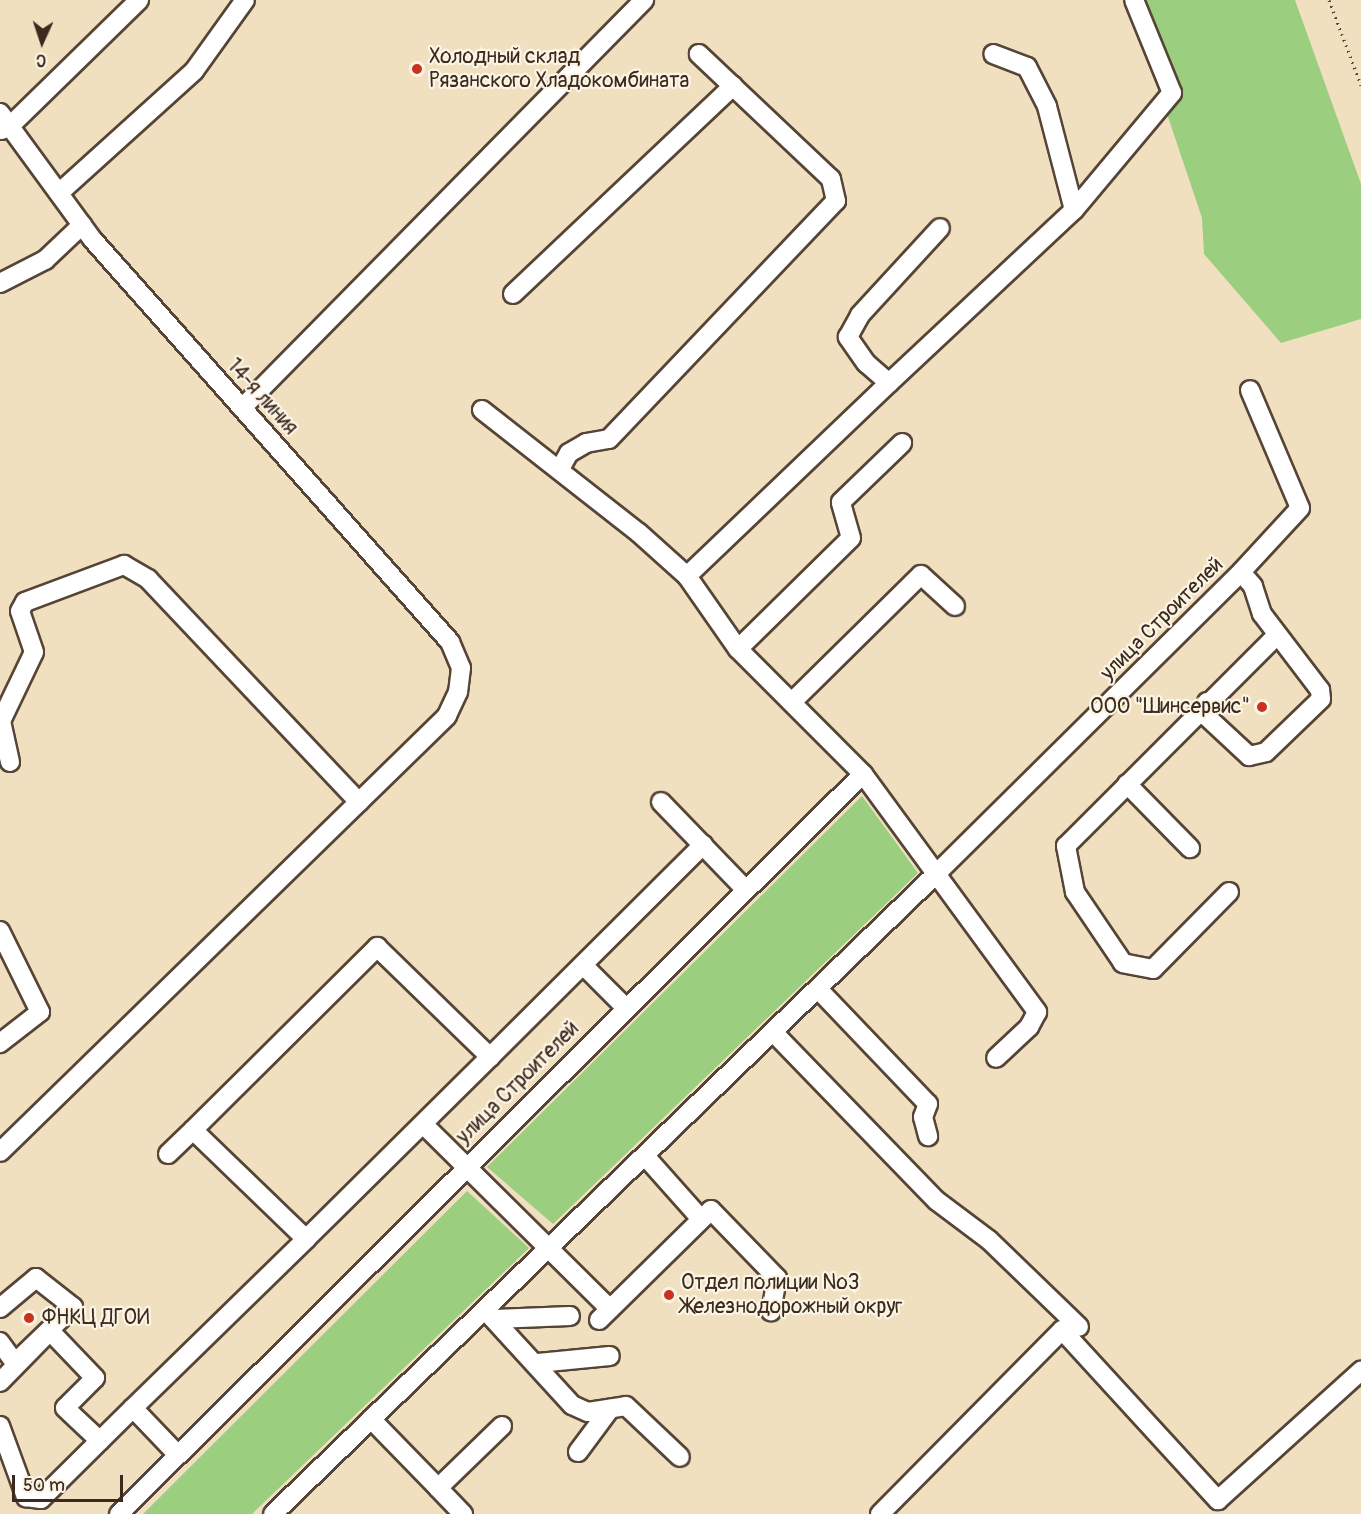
<!DOCTYPE html>
<html>
<head>
<meta charset="utf-8">
<style>
  body { margin:0 }
  #map { position:relative; width:1361px; height:1514px; overflow:hidden; background:#f0e0c0; font-family:Pangolin,sans-serif }
  div>[style] { position:absolute }
  .green>* { inset:0; background:#9bce7f }
  .path>* { height:3px; margin-top:-1.5px; transform-origin:0; background:repeating-linear-gradient(90deg,#564536 0 1.5px,transparent 0 6px) }
  .roads { filter:drop-shadow(2px 0 #564536) drop-shadow(-2px 0 #564536) drop-shadow(0 2px #564536) drop-shadow(0 -2px #564536) }
  .minor>* { height:18px; margin:-9px; padding:0 9px; transform-origin:9px; border-radius:9px; background:#fff }
  .dots>* { width:16px; height:16px; translate:-50% -50%; box-sizing:border-box; border:3px solid #fcf5e5; border-radius:50% }
  span { translate:-50% -50%; white-space:nowrap; text-align:center; line-height:1.15; -webkit-text-stroke:4.5px #fcf5e5; paint-order:stroke }
  .poi-label { font-size:21px; color:#3b2a1e }
  .left { translate:0 -50%; text-align:left }
  .right { translate:-100% -50%; text-align:right }
  .street-label { font-size:21px; color:#3b2a1e }
  .north { position:absolute; left:12px; top:12px; width:60px; height:60px; -webkit-text-stroke:4px #fcf5e5; paint-order:stroke; rotate:183deg; font-size:16px; font-weight:700; line-height:24px; text-align:center; color:#3b2a1e }
  .north::after { content:''; display:block; margin:auto; width:21px; height:27px; background:#3b2a1e; clip-path:polygon(50% 0,100% 100%,50% 72%,0 100%) }
  .scale { position:absolute; left:12px; top:1475px; width:111px; height:27px; box-sizing:border-box; border:3px solid #3b2a1e; border-top:0; padding-left:8px; font-size:18px; line-height:21px; white-space:nowrap; color:#3b2a1e; -webkit-text-stroke:4px #fcf5e5; paint-order:stroke }
</style>
</head>
<body>
<div id="map">
  <div class="green">
    <div style="clip-path:polygon(1123px 0,1295px 0,1361px 184px,1361px 319px,1281px 343px,1204px 254px,1202px 218px,1164px 105px)"></div>
    <div style="clip-path:polygon(862px 796px,918px 873px,553px 1224px,487px 1167px)"></div>
    <div style="clip-path:polygon(467px 1191px,529px 1248px,252px 1514px,143px 1514px)"></div>
  </div>
  <div class="path">
    <div style="left:1329px;top:0;width:91px;rotate:69.4deg"></div>
  </div>
  <div class="roads">
    <div class="minor">
      <div style="left:0;top:113px;width:157px;rotate:53.8deg"></div>
      <div style="left:93px;top:240px;width:538px;rotate:48.39deg"></div>
      <div style="left:450px;top:642px;width:28px;rotate:67deg"></div>
      <div style="left:461px;top:668px;width:24px;rotate:97deg"></div>
      <div style="left:458px;top:692px;width:26px;rotate:115deg"></div>
      <div style="left:447px;top:716px;width:624px;rotate:135.71deg"></div>
      <div style="left:2px;top:130px;width:10px;rotate:-29deg"></div>
      <div style="left:11px;top:125px;width:179px;rotate:-44.3deg"></div>
      <div style="left:59px;top:193px;width:182px;rotate:-42.1deg"></div>
      <div style="left:194px;top:71px;width:87px;rotate:-54.3deg"></div>
      <div style="left:1074px;top:210px;width:153px;rotate:-50.1deg"></div>
      <div style="left:1172px;top:93px;width:100px;rotate:-112.2deg"></div>
      <div style="left:0;top:283px;width:51px;rotate:-27.1deg"></div>
      <div style="left:45px;top:260px;width:51px;rotate:-43.4deg"></div>
      <div style="left:513px;top:294px;width:303px;rotate:-43.4deg"></div>
      <div style="left:889px;top:383px;width:253px;rotate:-43.1deg"></div>
      <div style="left:1074px;top:210px;width:107px;rotate:-104.6deg"></div>
      <div style="left:1047px;top:106px;width:44px;rotate:-117.1deg"></div>
      <div style="left:1027px;top:67px;width:36px;rotate:-159deg"></div>
      <div style="left:242px;top:408px;width:573px;rotate:-45.42deg"></div>
      <div style="left:482px;top:410px;width:199px;rotate:38.1deg"></div>
      <div style="left:639px;top:533px;width:64px;rotate:41.9deg"></div>
      <div style="left:687px;top:576px;width:89px;rotate:55.1deg"></div>
      <div style="left:738px;top:649px;width:177px;rotate:45deg"></div>
      <div style="left:560px;top:469px;width:18px;rotate:-61deg"></div>
      <div style="left:569px;top:453px;width:20px;rotate:-30deg"></div>
      <div style="left:586px;top:443px;width:23px;rotate:-10deg"></div>
      <div style="left:609px;top:439px;width:329px;rotate:-46.4deg"></div>
      <div style="left:836px;top:201px;width:23px;rotate:-103deg"></div>
      <div style="left:831px;top:179px;width:182px;rotate:-136.6deg"></div>
      <div style="left:687px;top:576px;width:279px;rotate:-43.7deg"></div>
      <div style="left:889px;top:383px;width:30px;rotate:-139deg"></div>
      <div style="left:866px;top:363px;width:32px;rotate:-125deg"></div>
      <div style="left:848px;top:337px;width:25px;rotate:-61deg"></div>
      <div style="left:860px;top:315px;width:118px;rotate:-47.4deg"></div>
      <div style="left:738px;top:649px;width:158px;rotate:-44.5deg"></div>
      <div style="left:851px;top:538px;width:37px;rotate:-106deg"></div>
      <div style="left:841px;top:502px;width:85px;rotate:-44deg"></div>
      <div style="left:792px;top:702px;width:181px;rotate:-44.6deg"></div>
      <div style="left:921px;top:575px;width:46px;rotate:42.4deg"></div>
      <div style="left:1207px;top:702px;width:14px;rotate:94deg"></div>
      <div style="left:1206px;top:716px;width:59px;rotate:42.9deg"></div>
      <div style="left:1249px;top:756px;width:17px;rotate:-13deg"></div>
      <div style="left:1266px;top:752px;width:76px;rotate:-43.9deg"></div>
      <div style="left:1321px;top:699px;width:9px;rotate:-96deg"></div>
      <div style="left:1320px;top:690px;width:96px;rotate:-127.3deg"></div>
      <div style="left:1262px;top:614px;width:29px;rotate:-108deg"></div>
      <div style="left:1253px;top:586px;width:18px;rotate:-131deg"></div>
      <div style="left:10px;top:762px;width:42px;rotate:-102.4deg"></div>
      <div style="left:1px;top:721px;width:76px;rotate:-64.4deg"></div>
      <div style="left:34px;top:652px;width:43px;rotate:-108.9deg"></div>
      <div style="left:20px;top:611px;width:10px;rotate:-61deg"></div>
      <div style="left:25px;top:602px;width:106px;rotate:-20.5deg"></div>
      <div style="left:124px;top:565px;width:28px;rotate:30deg"></div>
      <div style="left:148px;top:579px;width:307px;rotate:46.6deg"></div>
      <div style="left:1127px;top:784px;width:90px;rotate:45.5deg"></div>
      <div style="left:661px;top:802px;width:122px;rotate:46deg"></div>
      <div style="left:1229px;top:892px;width:108px;rotate:134.6deg"></div>
      <div style="left:1153px;top:969px;width:31px;rotate:-169deg"></div>
      <div style="left:1123px;top:963px;width:86px;rotate:-124.1deg"></div>
      <div style="left:1075px;top:892px;width:47px;rotate:-101.1deg"></div>
      <div style="left:1066px;top:846px;width:298px;rotate:-45deg"></div>
      <div style="left:0;top:931px;width:90px;rotate:63.7deg"></div>
      <div style="left:40px;top:1012px;width:51px;rotate:142.2deg"></div>
      <div style="left:377px;top:947px;width:158px;rotate:44.2deg"></div>
      <div style="left:490px;top:1057px;width:259px;rotate:135.3deg"></div>
      <div style="left:306px;top:1239px;width:157px;rotate:-136deg"></div>
      <div style="left:193px;top:1130px;width:260px;rotate:-44.8deg"></div>
      <div style="left:583px;top:965px;width:61px;rotate:45deg"></div>
      <div style="left:818px;top:989px;width:159px;rotate:46.3deg"></div>
      <div style="left:928px;top:1104px;width:14px;rotate:111deg"></div>
      <div style="left:923px;top:1117px;width:20px;rotate:75deg"></div>
      <div style="left:773px;top:1032px;width:235px;rotate:45.9deg"></div>
      <div style="left:937px;top:1201px;width:65px;rotate:36.9deg"></div>
      <div style="left:989px;top:1240px;width:125px;rotate:44deg"></div>
      <div style="left:490px;top:1057px;width:301px;rotate:-44.9deg"></div>
      <div style="left:423px;top:1124px;width:263px;rotate:44.7deg"></div>
      <div style="left:168px;top:1154px;width:35px;rotate:-44deg"></div>
      <div style="left:645px;top:1156px;width:84px;rotate:48.4deg"></div>
      <div style="left:0;top:1308px;width:47px;rotate:-39.8deg"></div>
      <div style="left:36px;top:1278px;width:47px;rotate:38.1deg"></div>
      <div style="left:73px;top:1307px;width:81px;rotate:136deg"></div>
      <div style="left:15px;top:1363px;width:26px;rotate:-126deg"></div>
      <div style="left:485px;top:1310px;width:129px;rotate:47.5deg"></div>
      <div style="left:572px;top:1405px;width:17px;rotate:24deg"></div>
      <div style="left:588px;top:1412px;width:38px;rotate:-9deg"></div>
      <div style="left:626px;top:1406px;width:74px;rotate:43.4deg"></div>
      <div style="left:495px;top:1319px;width:75px;rotate:-2.3deg"></div>
      <div style="left:599px;top:1320px;width:157px;rotate:-44.5deg"></div>
      <div style="left:711px;top:1210px;width:95px;rotate:45.9deg"></div>
      <div style="left:777px;top:1278px;width:34px;rotate:100deg"></div>
      <div style="left:538px;top:1363px;width:72px;rotate:-5.6deg"></div>
      <div style="left:0;top:1382px;width:71px;rotate:-45.6deg"></div>
      <div style="left:50px;top:1331px;width:65px;rotate:46.2deg"></div>
      <div style="left:95px;top:1378px;width:42px;rotate:135deg"></div>
      <div style="left:65px;top:1408px;width:48px;rotate:43.3deg"></div>
      <div style="left:133px;top:1408px;width:242px;rotate:-44.3deg"></div>
      <div style="left:371px;top:1419px;width:96px;rotate:45.8deg"></div>
      <div style="left:438px;top:1488px;width:89px;rotate:-44.1deg"></div>
      <div style="left:0;top:1426px;width:76px;rotate:69.9deg"></div>
      <div style="left:26px;top:1497px;width:15px;rotate:8deg"></div>
      <div style="left:41px;top:1499px;width:129px;rotate:-44.7deg"></div>
      <div style="left:133px;top:1408px;width:62px;rotate:46.3deg"></div>
      <div style="left:578px;top:1452px;width:54px;rotate:-53.3deg"></div>
      <div style="left:438px;top:1488px;width:36px;rotate:46deg"></div>
      <div style="left:119px;top:1514px;width:1049px;rotate:-44.85deg"></div>
      <div style="left:863px;top:774px;width:295px;rotate:53.8deg"></div>
      <div style="left:1037px;top:1012px;width:17px;rotate:118deg"></div>
      <div style="left:1029px;top:1027px;width:45px;rotate:136.8deg"></div>
      <div style="left:273px;top:1514px;width:922px;rotate:-43.99deg"></div>
      <div style="left:936px;top:874px;width:429px;rotate:-44.7deg"></div>
      <div style="left:1241px;top:572px;width:87px;rotate:-47.3deg"></div>
      <div style="left:1300px;top:508px;width:128px;rotate:-113deg"></div>
      <div style="left:880px;top:1514px;width:259px;rotate:-45.3deg"></div>
      <div style="left:1062px;top:1330px;width:231px;rotate:47.5deg"></div>
      <div style="left:1218px;top:1500px;width:193px;rotate:-42.1deg"></div>
    </div>
  </div>
  <div class="dots">
    <div style="left:417px;top:69px;background:#c8321e"></div>
    <div style="left:1262px;top:707px;background:#c8321e"></div>
    <div style="left:669px;top:1295px;background:#c8321e"></div>
    <div style="left:29px;top:1318px;background:#c8321e"></div>
  </div>
  <div class="poi-label">
    <span class="left" style="left:429px;top:69px">Холодный склад<br>Рязанского Хладокомбината</span>
    <span class="right" style="left:1250px;top:707px">ООО "Шинсервис"</span>
    <span class="left" style="left:681px;top:1295px">Отдел полиции №3<br>Железнодорожный округ</span>
    <span class="left" style="left:42px;top:1318px">ФНКЦ ДГОИ</span>
  </div>
  <div class="street-label">
    <span style="left:262px;top:397px;rotate:48deg">14-я линия</span>
    <span style="left:1162px;top:619px;rotate:-45deg">улица Строителей</span>
    <span style="left:518px;top:1083px;rotate:-45deg">улица Строителей</span>
  </div>
  <div class="north">С</div>
  <div class="scale">50 m</div>
</div>
</body>
</html>
